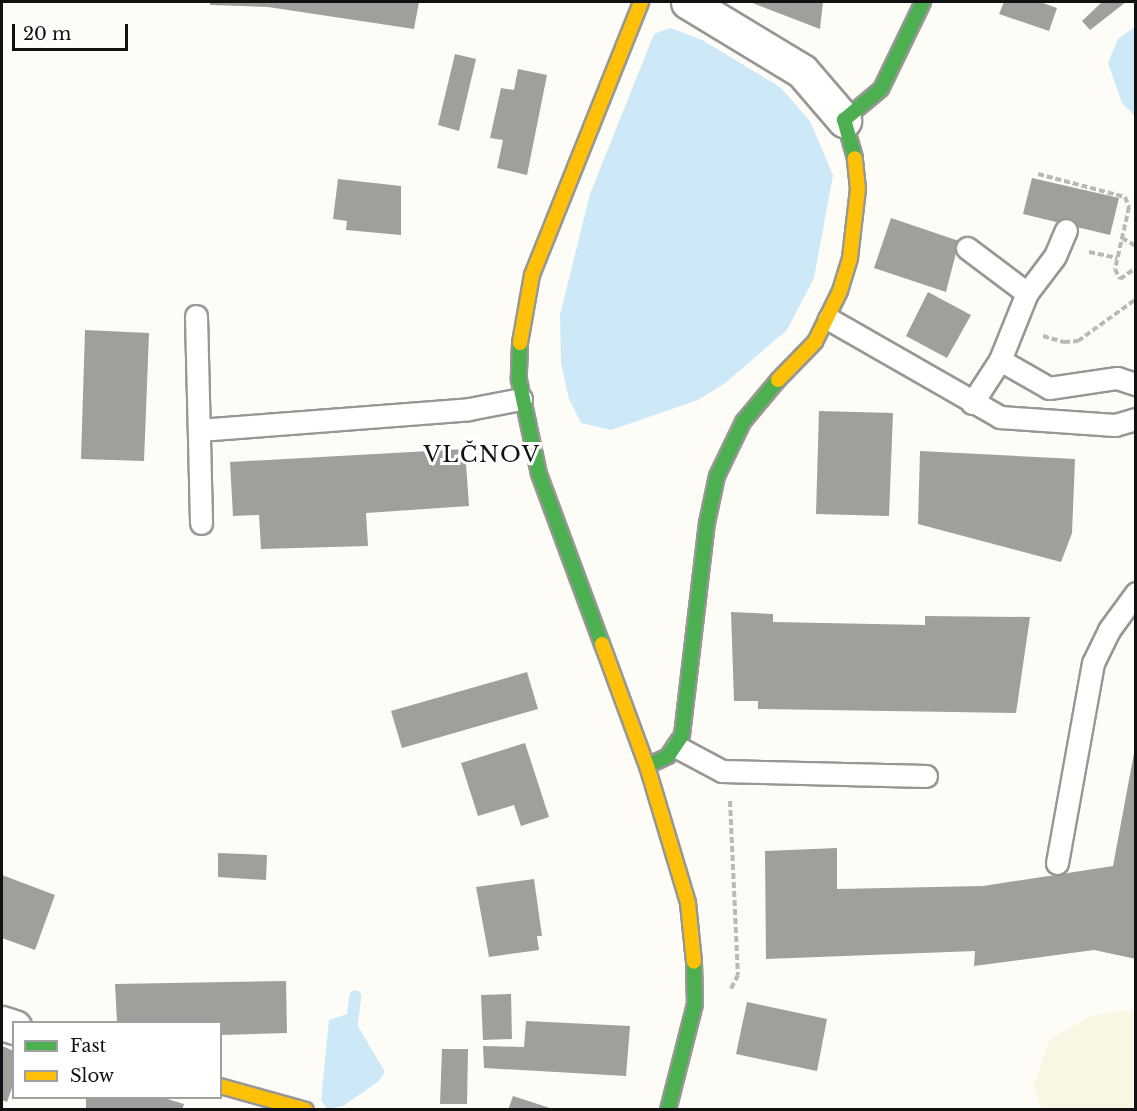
<!DOCTYPE html>
<html>
<head>
<meta charset="utf-8">
<style>
  body { margin:0 }
  #map { position:relative; width:1137px; height:1111px; overflow:hidden; background:#fdfcf7; font-family:"Libre Baskerville",serif }
  div>[style] { position:absolute }
  .farmland>* { inset:0; background:#f9f7e4 }
  .water>* { inset:0; background:#cde8f7 }
  .stream>* { height:12px; margin:-6px; padding:0 6px; transform-origin:6px; border-radius:6px; background:#cde8f7 }
  .building>* { inset:0; background:#a19f9c }
  .path>* { height:4px; margin-top:-2px; transform-origin:0; background:repeating-linear-gradient(90deg,#b9b9b8 0 6px,transparent 0 9px) }
  .roads { filter:drop-shadow(2px 0 #979795) drop-shadow(-2px 0 #979795) drop-shadow(0 2px #979795) drop-shadow(0 -2px #979795) }
  .lane>* { height:21px; margin:-10.5px; padding:0 10.5px; transform-origin:10.5px; border-radius:10.5px; background:#fffffe }
  .street>* { height:33px; margin:-16.5px; padding:0 16.5px; transform-origin:16.5px; border-radius:16.5px; background:#fffffe }
  .fast>* { height:14px; margin:-7px; padding:0 7px; transform-origin:7px; border-radius:7px; background:#4caf50 }
  .slow>* { height:14px; margin:-7px; padding:0 7px; transform-origin:7px; border-radius:7px; background:#ffc107 }
  span { translate:-50% -50%; white-space:nowrap; text-align:center; line-height:1.15; -webkit-text-stroke:6px #fff; paint-order:stroke }
  .quarter-label { font-size:22px; color:#111; letter-spacing:1.5px }
  .frame { position:absolute; inset:0; border:3px solid #111; pointer-events:none }
  .legend { position:absolute; left:12px; top:1021px; width:210px; height:78px; box-sizing:border-box; background:#fff; border:2px solid #a0a0a0; margin:0; padding:8px 10px; list-style:none; font-size:18px; color:#111 }
  .legend li { display:flex; align-items:center; gap:12px; height:30px }
  .legend b { width:30px; border:2px solid #a0a0a0 }
  .scale { position:absolute; left:12px; top:24px; width:116px; height:27px; box-sizing:border-box; border:3px solid #111; border-top:0; padding-left:8px; font-size:18px; line-height:21px; white-space:nowrap; color:#111; -webkit-text-stroke:4px #fff; paint-order:stroke }
</style>
</head>
<body>
<div id="map">
  <div class="farmland">
    <div style="clip-path:polygon(1135px 1009px,1135px 1109px,1041px 1109px,1034px 1084px,1050px 1039px,1093px 1015px)"></div>
  </div>
  <div class="water">
    <div style="clip-path:polygon(1135px 27px,1135px 116px,1122px 103px,1108px 63px,1118px 39px)"></div>
    <div style="clip-path:polygon(670px 28px,702px 40px,780px 87px,810px 121px,833px 175px,814px 278px,787px 330px,725px 383px,698px 400px,611px 430px,581px 423px,569px 399px,561px 363px,560px 315px,590px 194px,654px 34px)"></div>
    <div style="clip-path:polygon(350px 1013px,385px 1072px,379px 1081px,343px 1106px,327px 1109px,321px 1100px,329px 1020px)"></div>
  </div>
  <div class="stream">
    <div style="left:351px;top:1031px;width:35px;rotate:-83deg"></div>
  </div>
  <div class="building">
    <div style="clip-path:polygon(210px 2px,419px 2px,414px 29px,268px 7px,210px 5px)"></div>
    <div style="clip-path:polygon(750px 2px,823px 2px,820px 29px)"></div>
    <div style="clip-path:polygon(1004px 2px,1040px 2px,1057px 8px,1049px 31px,999px 14px)"></div>
    <div style="clip-path:polygon(1102px 2px,1126px 2px,1090px 30px,1082px 21px)"></div>
    <div style="clip-path:polygon(455px 54px,476px 59px,459px 131px,438px 125px)"></div>
    <div style="clip-path:polygon(518px 69px,547px 75px,527px 175px,497px 168px,503px 140px,490px 138px,501px 88px,514px 90px)"></div>
    <div style="clip-path:polygon(1032px 178px,1119px 198px,1110px 235px,1023px 214px)"></div>
    <div style="clip-path:polygon(338px 179px,401px 186px,401px 235px,346px 230px,347px 221px,333px 219px)"></div>
    <div style="clip-path:polygon(891px 218px,959px 241px,946px 292px,874px 268px)"></div>
    <div style="clip-path:polygon(928px 292px,971px 315px,947px 358px,906px 336px)"></div>
    <div style="clip-path:polygon(85px 330px,149px 333px,144px 461px,81px 459px)"></div>
    <div style="clip-path:polygon(819px 411px,893px 413px,889px 516px,816px 514px)"></div>
    <div style="clip-path:polygon(465px 449px,469px 506px,366px 513px,368px 546px,261px 549px,259px 515px,233px 516px,230px 462px)"></div>
    <div style="clip-path:polygon(920px 451px,1075px 459px,1072px 533px,1061px 562px,918px 524px)"></div>
    <div style="clip-path:polygon(731px 612px,773px 614px,773px 622px,925px 625px,925px 616px,1030px 617px,1016px 713px,758px 709px,758px 701px,734px 701px)"></div>
    <div style="clip-path:polygon(527px 672px,538px 709px,402px 748px,391px 711px)"></div>
    <div style="clip-path:polygon(525px 743px,549px 817px,521px 826px,514px 805px,478px 816px,461px 763px)"></div>
    <div style="clip-path:polygon(1134px 753px,1136px 959px,1094px 950px,974px 966px,975px 951px,766px 959px,765px 851px,837px 848px,837px 889px,983px 886px,1113px 866px)"></div>
    <div style="clip-path:polygon(218px 853px,267px 855px,266px 880px,218px 877px)"></div>
    <div style="clip-path:polygon(2px 875px,55px 895px,35px 950px,2px 938px)"></div>
    <div style="clip-path:polygon(534px 879px,542px 936px,537px 936px,539px 950px,489px 957px,476px 887px)"></div>
    <div style="clip-path:polygon(286px 981px,287px 1033px,220px 1035px,220px 1022px,117px 1022px,115px 984px)"></div>
    <div style="clip-path:polygon(511px 994px,512px 1039px,483px 1040px,481px 995px)"></div>
    <div style="clip-path:polygon(747px 1002px,827px 1019px,817px 1071px,736px 1054px)"></div>
    <div style="clip-path:polygon(526px 1021px,630px 1026px,626px 1076px,484px 1068px,483px 1046px,524px 1047px)"></div>
    <div style="clip-path:polygon(2px 1046px,14px 1051px,14px 1082px,7px 1102px,2px 1100px)"></div>
    <div style="clip-path:polygon(442px 1049px,468px 1049px,467px 1104px,440px 1104px)"></div>
    <div style="clip-path:polygon(513px 1096px,553px 1109px,553px 1110px,508px 1110px)"></div>
    <div style="clip-path:polygon(86px 1098px,164px 1098px,184px 1104px,182px 1110px,86px 1110px)"></div>
  </div>
  <div class="path">
    <div style="left:1038px;top:174px;width:90px;rotate:14.8deg"></div>
    <div style="left:1125px;top:197px;width:11px;rotate:68deg"></div>
    <div style="left:1129px;top:207px;width:64px;rotate:102.7deg"></div>
    <div style="left:1115px;top:269px;width:11px;rotate:63deg"></div>
    <div style="left:1120px;top:279px;width:19px;rotate:-35deg"></div>
    <div style="left:1122px;top:238px;width:16px;rotate:30deg"></div>
    <div style="left:1089px;top:252px;width:29px;rotate:12deg"></div>
    <div style="left:1043px;top:336px;width:22px;rotate:16deg"></div>
    <div style="left:1064px;top:342px;width:14px;rotate:-4deg"></div>
    <div style="left:1078px;top:341px;width:72px;rotate:-35.9deg"></div>
    <div style="left:730px;top:801px;width:174px;rotate:87.4deg"></div>
    <div style="left:738px;top:975px;width:16px;rotate:117deg"></div>
  </div>
  <div class="roads">
    <div class="lane">
      <div style="left:967px;top:248px;width:75px;rotate:36.9deg"></div>
      <div style="left:196px;top:316px;width:207px;rotate:88.6deg"></div>
      <div style="left:829px;top:319px;width:197px;rotate:29.8deg"></div>
      <div style="left:1000px;top:417px;width:115px;rotate:4deg"></div>
      <div style="left:1115px;top:425px;width:22px;rotate:-16deg"></div>
      <div style="left:1000px;top:360px;width:56px;rotate:29.7deg"></div>
      <div style="left:1049px;top:388px;width:69px;rotate:-8.4deg"></div>
      <div style="left:1117px;top:378px;width:20px;rotate:18deg"></div>
      <div style="left:972px;top:403px;width:51px;rotate:-56.9deg"></div>
      <div style="left:1000px;top:360px;width:72px;rotate:-68.1deg"></div>
      <div style="left:1027px;top:293px;width:46px;rotate:-52.9deg"></div>
      <div style="left:1055px;top:256px;width:28px;rotate:-67deg"></div>
      <div style="left:199px;top:430px;width:271px;rotate:-4.4deg"></div>
      <div style="left:469px;top:409px;width:53px;rotate:-10.9deg"></div>
      <div style="left:677px;top:747px;width:51px;rotate:28.1deg"></div>
      <div style="left:722px;top:771px;width:204px;rotate:1.4deg"></div>
      <div style="left:1057px;top:863px;width:203px;rotate:-79.8deg"></div>
      <div style="left:1093px;top:663px;width:37px;rotate:-64deg"></div>
      <div style="left:1109px;top:630px;width:46px;rotate:-53.9deg"></div>
    </div>
    <div class="street">
      <div style="left:688px;top:2px;width:133px;rotate:31.2deg"></div>
      <div style="left:802px;top:71px;width:65px;rotate:49.4deg"></div>
      <div style="left:2px;top:1023px;width:13px;rotate:18deg"></div>
    </div>
    <div class="fast">
      <div style="left:855px;top:158px;width:40px;rotate:-106deg"></div>
      <div style="left:844px;top:120px;width:48px;rotate:-40deg"></div>
      <div style="left:881px;top:89px;width:97px;rotate:-64.2deg"></div>
      <div style="left:520px;top:343px;width:37px;rotate:92deg"></div>
      <div style="left:519px;top:380px;width:96px;rotate:78deg"></div>
      <div style="left:539px;top:474px;width:181px;rotate:69.7deg"></div>
      <div style="left:647px;top:766px;width:23px;rotate:-25deg"></div>
      <div style="left:668px;top:756px;width:25px;rotate:-56deg"></div>
      <div style="left:682px;top:735px;width:213px;rotate:-83.3deg"></div>
      <div style="left:707px;top:523px;width:48px;rotate:-78deg"></div>
      <div style="left:717px;top:476px;width:60px;rotate:-64.3deg"></div>
      <div style="left:743px;top:422px;width:55px;rotate:-50.2deg"></div>
      <div style="left:668px;top:1110px;width:109px;rotate:-75.7deg"></div>
      <div style="left:695px;top:1004px;width:42px;rotate:-91.4deg"></div>
    </div>
    <div class="slow">
      <div style="left:520px;top:343px;width:69px;rotate:-80deg"></div>
      <div style="left:532px;top:275px;width:294px;rotate:-68.2deg"></div>
      <div style="left:778px;top:380px;width:53px;rotate:-45.8deg"></div>
      <div style="left:815px;top:342px;width:57px;rotate:-63.9deg"></div>
      <div style="left:840px;top:291px;width:34px;rotate:-73deg"></div>
      <div style="left:850px;top:258px;width:69px;rotate:-83.4deg"></div>
      <div style="left:858px;top:189px;width:31px;rotate:-96deg"></div>
      <div style="left:602px;top:644px;width:130px;rotate:69.8deg"></div>
      <div style="left:647px;top:766px;width:143px;rotate:73.3deg"></div>
      <div style="left:688px;top:903px;width:59px;rotate:84.2deg"></div>
      <div style="left:220px;top:1086px;width:89px;rotate:15.6deg"></div>
    </div>
  </div>
  <div class="quarter-label">
    <span style="left:482px;top:455px">VLČNOV</span>
  </div>
  <div class="frame"></div>
  <ul class="legend">
  <li><b style="height:8px;background:#4caf50"></b>Fast</li>
  <li><b style="height:8px;background:#ffc107"></b>Slow</li>
  </ul>
  <div class="scale">20 m</div>
</div>
</body>
</html>
